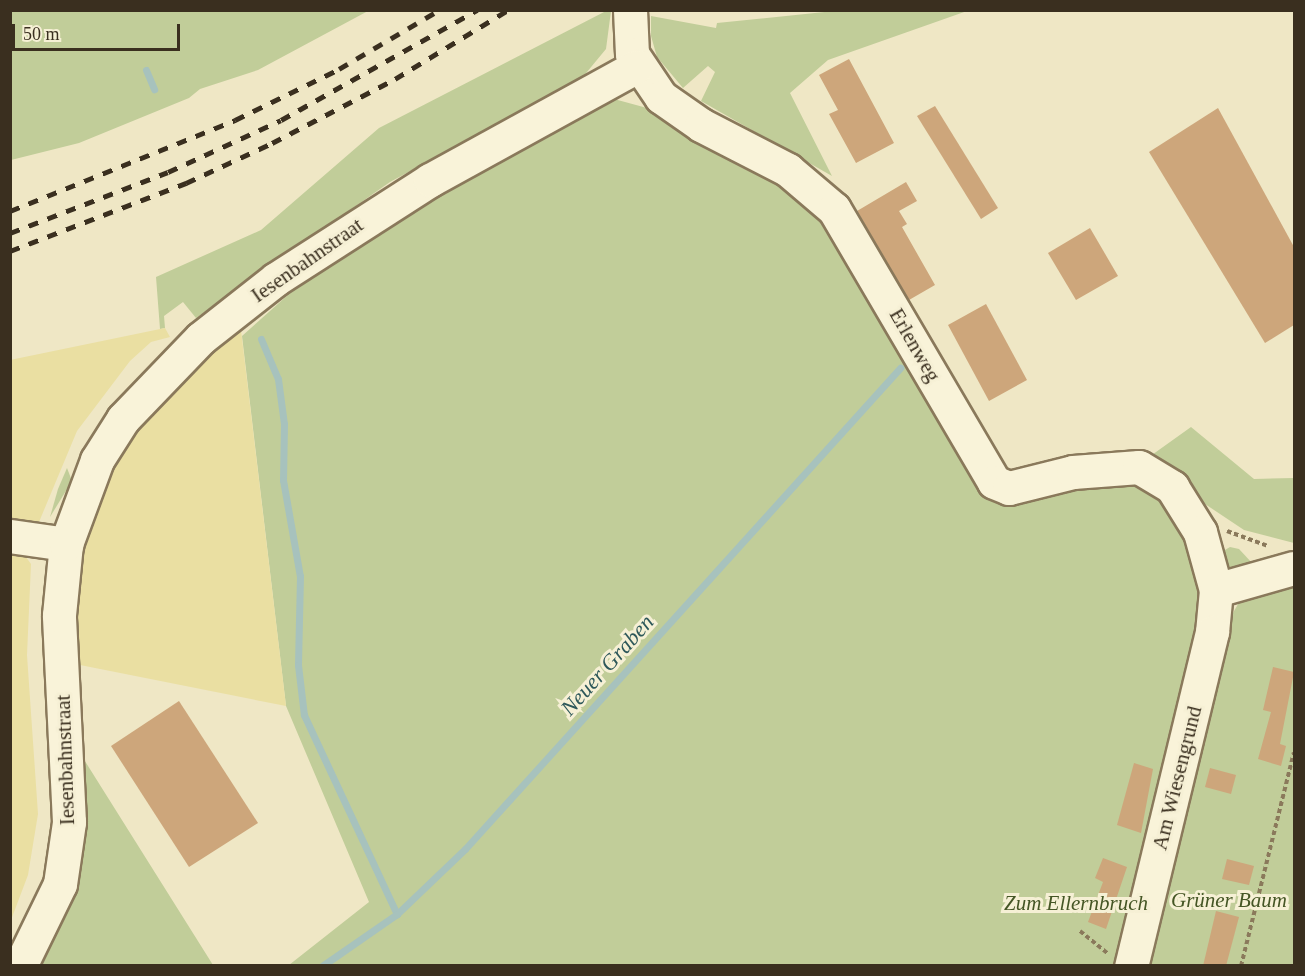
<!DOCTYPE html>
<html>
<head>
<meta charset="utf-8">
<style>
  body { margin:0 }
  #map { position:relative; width:1305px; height:976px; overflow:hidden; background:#efe7c5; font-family:"Times New Roman",serif }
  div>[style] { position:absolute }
  .green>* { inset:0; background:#c1cd99 }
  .sand>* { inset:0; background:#eadfa2 }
  .stream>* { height:7px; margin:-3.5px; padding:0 3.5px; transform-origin:3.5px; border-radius:3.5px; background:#a7c2bd }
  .building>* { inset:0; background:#cda67b }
  .path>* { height:4px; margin-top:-2px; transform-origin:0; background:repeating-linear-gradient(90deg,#8a795b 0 4.5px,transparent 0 7.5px) }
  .roads { filter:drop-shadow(2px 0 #8a795b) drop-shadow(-2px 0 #8a795b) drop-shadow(0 2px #8a795b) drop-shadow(0 -2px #8a795b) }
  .minor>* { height:33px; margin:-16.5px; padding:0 16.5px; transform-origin:16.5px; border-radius:16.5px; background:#f9f3d9 }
  .rail>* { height:4.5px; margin-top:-2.25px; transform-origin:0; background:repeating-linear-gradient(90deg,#3a2f1f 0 10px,transparent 0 20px) }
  span { translate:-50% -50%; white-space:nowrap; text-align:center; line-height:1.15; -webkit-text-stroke:6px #f6f0d5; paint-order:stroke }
  .street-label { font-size:21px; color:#3a2f1f }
  .park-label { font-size:21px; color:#455625; font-style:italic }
  .water-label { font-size:22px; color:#2e585a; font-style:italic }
  .frame { position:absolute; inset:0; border:12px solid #3a2f1f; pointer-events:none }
  .scale { position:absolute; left:12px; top:24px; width:168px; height:27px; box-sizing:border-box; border:3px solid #3a2f1f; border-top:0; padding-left:8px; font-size:18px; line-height:21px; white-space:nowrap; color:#3a2f1f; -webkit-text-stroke:4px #f6f0d5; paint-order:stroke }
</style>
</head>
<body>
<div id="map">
  <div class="green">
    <div style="clip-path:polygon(139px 11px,368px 10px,368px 11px,258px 70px,200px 89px,189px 98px,79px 143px,11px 160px,11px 11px)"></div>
    <div style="clip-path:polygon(606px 11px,611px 11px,606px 49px,582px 78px,390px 182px,196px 318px,183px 302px,164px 316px,165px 328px,160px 329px,156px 277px,261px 230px,379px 128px)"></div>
    <div style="clip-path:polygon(834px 11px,967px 11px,828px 60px,790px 93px,832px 176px,701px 101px,715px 72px,708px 66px,683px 88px,657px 57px,651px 36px,651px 16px,716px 28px,717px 23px)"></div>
    <div style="clip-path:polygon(614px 99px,658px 111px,755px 165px,812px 209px,979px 482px,1121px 471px,1175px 504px,1206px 609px,1120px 965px,289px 965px,369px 902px,286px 706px,242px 336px,335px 253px)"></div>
    <div style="clip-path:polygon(1191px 427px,1254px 479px,1294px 478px,1294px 543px,1244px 530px,1142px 462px)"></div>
    <div style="clip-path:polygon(67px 468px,72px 481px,50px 517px,58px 489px)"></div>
    <div style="clip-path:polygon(1230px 547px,1239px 549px,1253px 564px,1231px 571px,1220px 553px)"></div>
    <div style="clip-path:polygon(1294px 578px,1294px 965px,1146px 966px,1223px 630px,1241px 599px)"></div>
    <div style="clip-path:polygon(80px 758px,83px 758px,213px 965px,41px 966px,73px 888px)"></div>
  </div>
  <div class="sand">
    <div style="clip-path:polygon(240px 322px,286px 706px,75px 664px,71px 604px,92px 498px,135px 422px)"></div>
    <div style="clip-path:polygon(165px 328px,170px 337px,151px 342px,130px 361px,77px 431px,39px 522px,11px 523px,10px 360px)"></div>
    <div style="clip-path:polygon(11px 553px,26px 557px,31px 564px,27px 655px,38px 814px,28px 875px,11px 920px)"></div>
  </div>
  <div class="stream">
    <div style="left:146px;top:70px;width:21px;rotate:67deg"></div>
    <div style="left:261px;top:339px;width:43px;rotate:67deg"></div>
    <div style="left:278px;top:379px;width:45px;rotate:82.4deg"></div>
    <div style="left:284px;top:424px;width:56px;rotate:91deg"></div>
    <div style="left:283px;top:480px;width:97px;rotate:80deg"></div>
    <div style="left:300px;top:576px;width:89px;rotate:91.3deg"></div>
    <div style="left:298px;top:665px;width:50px;rotate:83.2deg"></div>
    <div style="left:304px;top:715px;width:220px;rotate:65deg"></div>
    <div style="left:322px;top:966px;width:91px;rotate:-34.7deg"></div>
    <div style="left:397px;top:914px;width:94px;rotate:-43.7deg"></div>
    <div style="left:465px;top:849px;width:649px;rotate:-47.87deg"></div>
  </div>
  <div class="building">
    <div style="clip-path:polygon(849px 59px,894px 143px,856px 163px,829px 114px,838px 110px,819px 75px)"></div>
    <div style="clip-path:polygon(935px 106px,998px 208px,981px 219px,917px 116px)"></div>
    <div style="clip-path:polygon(1218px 108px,1294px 247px,1294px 325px,1265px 343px,1149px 152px)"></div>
    <div style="clip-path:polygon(906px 182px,917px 201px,899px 211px,907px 224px,902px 227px,935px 285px,909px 300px,857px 211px)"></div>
    <div style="clip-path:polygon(1090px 228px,1118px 276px,1076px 300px,1048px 253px)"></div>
    <div style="clip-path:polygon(986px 304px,1027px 380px,989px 401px,948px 325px)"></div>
    <div style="clip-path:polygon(1273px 667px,1294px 672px,1280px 744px,1286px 746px,1281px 766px,1258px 759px,1271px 712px,1263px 710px)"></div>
    <div style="clip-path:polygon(179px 701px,258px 823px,189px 867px,111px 746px)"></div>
    <div style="clip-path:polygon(1134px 763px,1153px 769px,1141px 833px,1117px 825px)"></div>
    <div style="clip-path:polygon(1210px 768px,1236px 775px,1231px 794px,1205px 787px)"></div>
    <div style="clip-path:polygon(1103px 858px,1127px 867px,1106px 929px,1088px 922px,1103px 882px,1095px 878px)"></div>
    <div style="clip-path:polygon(1227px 859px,1254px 866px,1249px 885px,1222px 879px)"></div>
    <div style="clip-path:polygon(1216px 911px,1239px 917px,1226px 966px,1203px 966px)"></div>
  </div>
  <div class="path">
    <div style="left:1227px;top:531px;width:44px;rotate:20.1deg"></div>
    <div style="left:1080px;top:931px;width:35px;rotate:39deg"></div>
    <div style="left:1241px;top:966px;width:220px;rotate:-76.1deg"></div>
  </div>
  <div class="roads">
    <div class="minor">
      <div style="left:630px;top:10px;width:44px;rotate:87.4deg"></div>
      <div style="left:632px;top:54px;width:52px;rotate:56deg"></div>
      <div style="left:661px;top:97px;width:49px;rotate:35deg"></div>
      <div style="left:701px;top:125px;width:98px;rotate:27.3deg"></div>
      <div style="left:788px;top:170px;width:60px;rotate:40.3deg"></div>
      <div style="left:834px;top:209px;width:316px;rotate:59.6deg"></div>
      <div style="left:994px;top:482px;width:16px;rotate:22deg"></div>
      <div style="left:1009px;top:488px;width:66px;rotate:-14deg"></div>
      <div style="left:1073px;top:472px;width:66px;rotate:-4.3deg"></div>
      <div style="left:1139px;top:467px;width:39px;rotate:31deg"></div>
      <div style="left:1172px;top:487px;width:53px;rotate:58.1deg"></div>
      <div style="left:1200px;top:532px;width:60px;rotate:74.6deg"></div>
      <div style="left:1216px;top:590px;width:42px;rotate:95.4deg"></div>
      <div style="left:1212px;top:632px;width:344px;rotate:103.6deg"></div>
      <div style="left:10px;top:536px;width:57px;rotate:8.1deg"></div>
      <div style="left:1216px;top:590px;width:81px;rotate:-15.8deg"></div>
      <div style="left:20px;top:966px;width:91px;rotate:-64deg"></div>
      <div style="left:60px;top:884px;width:63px;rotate:-81.7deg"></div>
      <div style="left:69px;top:822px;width:207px;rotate:-92.8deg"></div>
      <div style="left:59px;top:615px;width:71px;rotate:-84.4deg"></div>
      <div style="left:66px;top:544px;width:90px;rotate:-69.7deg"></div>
      <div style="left:97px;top:460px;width:49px;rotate:-57.6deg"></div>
      <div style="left:123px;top:419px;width:112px;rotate:-46.1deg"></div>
      <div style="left:201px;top:338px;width:95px;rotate:-38.2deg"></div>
      <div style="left:276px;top:279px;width:183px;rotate:-32.7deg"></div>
      <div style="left:430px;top:180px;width:236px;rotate:-28.8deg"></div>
    </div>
  </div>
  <div class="rail">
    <div style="left:10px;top:211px;width:243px;rotate:-22deg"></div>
    <div style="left:235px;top:120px;width:116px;rotate:-26.1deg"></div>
    <div style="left:339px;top:69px;width:116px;rotate:-30.5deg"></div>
    <div style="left:10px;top:233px;width:169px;rotate:-21.1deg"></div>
    <div style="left:168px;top:172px;width:124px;rotate:-24.7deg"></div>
    <div style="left:281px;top:120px;width:225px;rotate:-29.3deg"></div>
    <div style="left:10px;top:251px;width:189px;rotate:-21.1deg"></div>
    <div style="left:186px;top:183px;width:95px;rotate:-24.9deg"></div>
    <div style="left:272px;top:143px;width:139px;rotate:-27.5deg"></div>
    <div style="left:395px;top:79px;width:132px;rotate:-31.4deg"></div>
  </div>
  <div class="street-label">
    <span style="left:307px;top:260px;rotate:-35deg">Iesenbahnstraat</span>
    <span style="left:915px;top:345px;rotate:60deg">Erlenweg</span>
    <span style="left:65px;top:760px;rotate:-92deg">Iesenbahnstraat</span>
    <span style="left:1177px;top:778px;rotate:-76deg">Am Wiesengrund</span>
  </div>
  <div class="park-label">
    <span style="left:1229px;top:900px">Grüner Baum</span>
    <span style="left:1076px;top:903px">Zum Ellernbruch</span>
  </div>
  <div class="water-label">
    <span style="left:607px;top:665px;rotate:-48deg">Neuer Graben</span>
  </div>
  <div class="frame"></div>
  <div class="scale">50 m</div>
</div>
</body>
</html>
